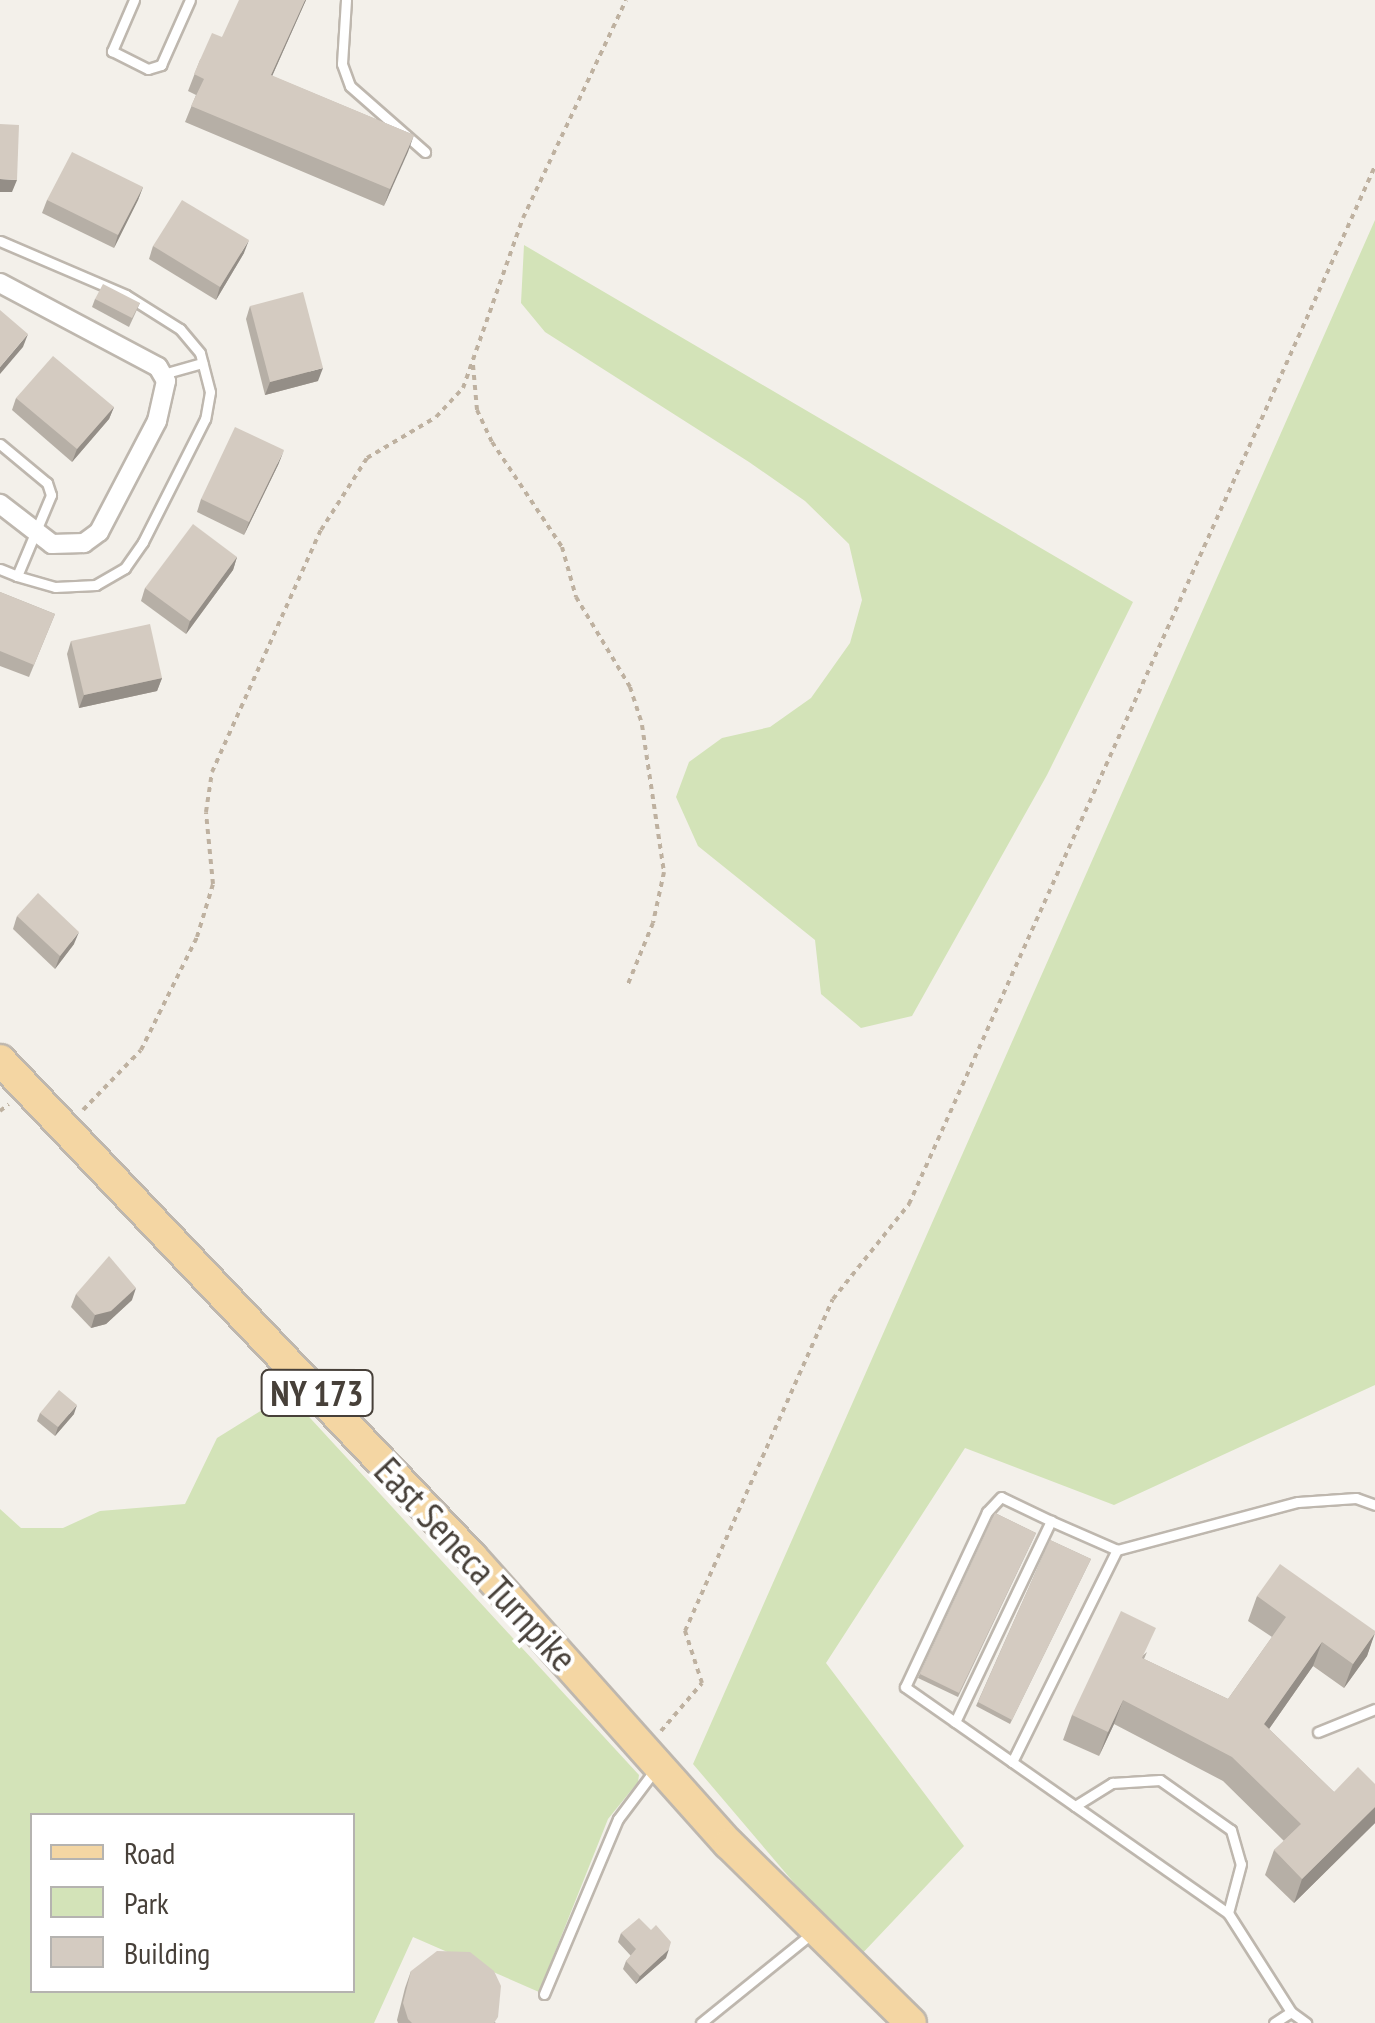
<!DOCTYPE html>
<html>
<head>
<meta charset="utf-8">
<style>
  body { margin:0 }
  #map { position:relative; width:1375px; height:2023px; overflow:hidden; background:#f3f0ea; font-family:"PT Sans Narrow",sans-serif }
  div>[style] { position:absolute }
  .green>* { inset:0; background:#d3e3b8 }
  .path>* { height:4px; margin-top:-2px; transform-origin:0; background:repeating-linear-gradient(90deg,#beb1a0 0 5px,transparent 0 10px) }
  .roads { filter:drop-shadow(2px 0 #beb7ae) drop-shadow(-2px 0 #beb7ae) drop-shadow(0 2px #beb7ae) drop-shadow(0 -2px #beb7ae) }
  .service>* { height:9px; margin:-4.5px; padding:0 4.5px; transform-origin:4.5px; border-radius:4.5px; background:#fff }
  .minor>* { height:18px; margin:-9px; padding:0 9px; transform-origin:9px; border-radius:9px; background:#fff }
  .primary>* { height:30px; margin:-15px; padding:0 15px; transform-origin:15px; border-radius:15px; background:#f4d6a3 }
  .wall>* { inset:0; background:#b6afa6 }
  .shaded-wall>* { inset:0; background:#948e87 }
  .building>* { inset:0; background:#d4cbc1 }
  span { translate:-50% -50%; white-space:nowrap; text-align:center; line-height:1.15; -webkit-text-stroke:8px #fff; paint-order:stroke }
  .shield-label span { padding:2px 8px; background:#fff; border:2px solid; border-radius:8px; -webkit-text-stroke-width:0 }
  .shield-label { font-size:35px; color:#474039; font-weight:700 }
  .street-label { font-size:38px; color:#474039 }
  .legend { position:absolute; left:30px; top:1813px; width:325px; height:180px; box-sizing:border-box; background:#fff; border:2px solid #b5b3b0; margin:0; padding:12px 18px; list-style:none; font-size:30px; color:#474039 }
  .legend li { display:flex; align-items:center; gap:20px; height:50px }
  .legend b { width:50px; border:2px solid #b5b3b0 }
</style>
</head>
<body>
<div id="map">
  <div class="green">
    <div style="clip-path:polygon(1375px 220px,1375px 1385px,1114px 1505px,965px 1448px,826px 1663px,964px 1846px,858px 1958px,693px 1764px)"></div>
    <div style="clip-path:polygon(524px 245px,1133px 602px,1047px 775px,912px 1016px,861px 1028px,821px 994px,815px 940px,698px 846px,676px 797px,689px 762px,722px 738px,770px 727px,811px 698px,850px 643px,862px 600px,849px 544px,805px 501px,749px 462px,545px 332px,521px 303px)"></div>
    <div style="clip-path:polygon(evenodd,288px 1394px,639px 1775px,638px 1782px,608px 1819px,539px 1992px,413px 1937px,374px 2023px,0 2023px,0 1509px,21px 1528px,63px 1528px,100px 1511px,185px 1504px,217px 1438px,288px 1394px,32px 1816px,352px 1816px,352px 1990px,32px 1990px,32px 1816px)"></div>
  </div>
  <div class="path">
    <div style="left:473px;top:365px;width:45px;rotate:84.9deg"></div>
    <div style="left:477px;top:410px;width:35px;rotate:65deg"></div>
    <div style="left:492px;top:442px;width:126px;rotate:56.3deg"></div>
    <div style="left:562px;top:547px;width:52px;rotate:74.4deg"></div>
    <div style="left:576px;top:597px;width:105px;rotate:59deg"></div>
    <div style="left:630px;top:687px;width:40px;rotate:72deg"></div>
    <div style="left:642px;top:725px;width:149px;rotate:81.5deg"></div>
    <div style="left:664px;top:872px;width:52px;rotate:102.2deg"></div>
    <div style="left:653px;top:923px;width:66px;rotate:112.3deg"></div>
    <div style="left:83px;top:1110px;width:83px;rotate:-46deg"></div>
    <div style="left:141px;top:1050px;width:126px;rotate:-63.6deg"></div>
    <div style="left:197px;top:937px;width:55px;rotate:-73.2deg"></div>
    <div style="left:213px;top:884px;width:72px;rotate:-95.6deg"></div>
    <div style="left:206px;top:812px;width:40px;rotate:-81.5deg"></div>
    <div style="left:212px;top:772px;width:265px;rotate:-65.8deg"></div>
    <div style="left:321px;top:530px;width:85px;rotate:-57.4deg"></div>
    <div style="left:367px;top:458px;width:80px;rotate:-30.7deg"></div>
    <div style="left:436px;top:417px;width:40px;rotate:-47deg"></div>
    <div style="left:463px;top:388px;width:180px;rotate:-70.6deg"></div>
    <div style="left:523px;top:218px;width:241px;rotate:-64.7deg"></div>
    <div style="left:0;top:1111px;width:11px;rotate:-38deg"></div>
    <div style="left:661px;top:1731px;width:63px;rotate:-49.5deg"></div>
    <div style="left:702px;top:1683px;width:55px;rotate:-108.1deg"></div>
    <div style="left:685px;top:1631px;width:363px;rotate:-66deg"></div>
    <div style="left:833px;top:1299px;width:122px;rotate:-51.3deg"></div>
    <div style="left:909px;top:1204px;width:1138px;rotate:-65.82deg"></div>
  </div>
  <div class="roads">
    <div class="service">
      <div style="left:134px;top:0;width:56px;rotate:113.3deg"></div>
      <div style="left:112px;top:51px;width:40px;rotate:26.6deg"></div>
      <div style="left:148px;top:69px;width:14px;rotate:-17deg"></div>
      <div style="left:161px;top:65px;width:71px;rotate:-66deg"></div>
      <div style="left:346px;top:0;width:64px;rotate:93.6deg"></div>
      <div style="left:342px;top:64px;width:23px;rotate:70deg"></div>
      <div style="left:350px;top:86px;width:100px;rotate:41.3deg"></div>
      <div style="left:0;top:241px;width:137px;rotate:23.2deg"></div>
      <div style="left:126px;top:295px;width:64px;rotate:32.2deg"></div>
      <div style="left:180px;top:329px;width:31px;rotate:50deg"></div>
      <div style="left:200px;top:353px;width:40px;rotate:75.6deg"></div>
      <div style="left:210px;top:392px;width:27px;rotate:100deg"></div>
      <div style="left:205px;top:419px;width:138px;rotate:116.8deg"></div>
      <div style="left:143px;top:542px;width:32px;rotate:125deg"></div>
      <div style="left:125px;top:568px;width:34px;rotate:150deg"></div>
      <div style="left:96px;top:585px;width:41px;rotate:177.2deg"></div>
      <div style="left:55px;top:587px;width:40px;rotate:-164deg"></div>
      <div style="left:17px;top:576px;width:88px;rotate:-67.2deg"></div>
      <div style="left:51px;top:495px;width:13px;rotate:-108deg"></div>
      <div style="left:47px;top:483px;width:61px;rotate:-140.3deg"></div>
      <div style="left:163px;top:374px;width:41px;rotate:-15.8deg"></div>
      <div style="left:0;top:569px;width:18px;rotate:22deg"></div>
      <div style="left:1051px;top:1521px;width:55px;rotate:-154.4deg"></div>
      <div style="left:1001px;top:1497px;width:21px;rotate:133deg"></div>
      <div style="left:987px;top:1512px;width:193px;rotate:115.1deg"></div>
      <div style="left:905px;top:1687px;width:394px;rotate:35deg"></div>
      <div style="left:1228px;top:1913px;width:117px;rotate:57.5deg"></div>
      <div style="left:1291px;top:2012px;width:19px;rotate:36deg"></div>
      <div style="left:955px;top:1722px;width:223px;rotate:-64.5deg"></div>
      <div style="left:1051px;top:1521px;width:72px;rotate:23.7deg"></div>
      <div style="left:1318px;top:1732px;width:61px;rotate:-22deg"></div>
      <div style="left:1012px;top:1762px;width:237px;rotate:-63.7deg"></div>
      <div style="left:1117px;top:1550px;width:187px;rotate:-14.9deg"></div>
      <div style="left:1298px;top:1502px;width:58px;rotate:-3.9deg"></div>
      <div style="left:1356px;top:1498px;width:20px;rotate:20deg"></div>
      <div style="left:1075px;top:1806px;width:44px;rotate:-31.9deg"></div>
      <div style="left:1112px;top:1783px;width:48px;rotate:-3.6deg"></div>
      <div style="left:1160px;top:1780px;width:87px;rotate:35.2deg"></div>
      <div style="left:1231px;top:1830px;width:35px;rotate:74deg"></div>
      <div style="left:1241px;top:1864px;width:51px;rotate:104.9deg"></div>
      <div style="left:544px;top:1994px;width:190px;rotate:-67.1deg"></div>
      <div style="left:618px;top:1819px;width:60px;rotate:-53.1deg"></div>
      <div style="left:701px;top:2023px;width:143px;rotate:-39deg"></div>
      <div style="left:1274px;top:2023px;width:20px;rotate:-33deg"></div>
    </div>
    <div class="minor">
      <div style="left:0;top:283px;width:179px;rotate:28deg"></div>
      <div style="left:158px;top:367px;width:16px;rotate:60deg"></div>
      <div style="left:166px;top:381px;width:41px;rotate:102.7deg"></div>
      <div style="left:157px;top:421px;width:125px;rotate:117.6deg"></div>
      <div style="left:99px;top:532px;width:19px;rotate:144deg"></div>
      <div style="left:84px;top:543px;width:32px;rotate:178deg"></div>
      <div style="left:52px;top:544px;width:66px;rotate:-142.4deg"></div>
    </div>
    <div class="primary">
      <div style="left:0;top:1060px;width:685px;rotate:46.48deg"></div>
      <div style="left:472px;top:1557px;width:385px;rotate:48.2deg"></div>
      <div style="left:729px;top:1844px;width:255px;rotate:44.5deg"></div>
    </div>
  </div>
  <div class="wall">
    <div style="clip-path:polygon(306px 0,272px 76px,414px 135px,384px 206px,185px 122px,196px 95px,188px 91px,200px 60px,222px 37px)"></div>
    <div style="clip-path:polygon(143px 187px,138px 200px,114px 248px,42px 213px,47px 200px)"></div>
    <div style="clip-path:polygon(153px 246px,244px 253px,216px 300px,149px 259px)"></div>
    <div style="clip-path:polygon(95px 299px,140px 303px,129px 327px,92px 307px)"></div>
    <div style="clip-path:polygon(250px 306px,318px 381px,265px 395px,246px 319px)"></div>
    <div style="clip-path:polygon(16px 398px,114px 407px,109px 419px,72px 462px,12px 410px)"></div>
    <div style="clip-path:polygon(279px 463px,244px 535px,197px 512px,201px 499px)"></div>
    <div style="clip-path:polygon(237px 557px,233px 570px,186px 634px,141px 601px,145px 588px)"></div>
    <div style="clip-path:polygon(0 592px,55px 614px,29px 677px,0 666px)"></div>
    <div style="clip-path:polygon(71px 641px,162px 678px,157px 691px,79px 708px,67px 654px)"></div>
    <div style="clip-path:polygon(17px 916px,74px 944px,55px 969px,13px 929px)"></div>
    <div style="clip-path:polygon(76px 1294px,132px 1300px,106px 1324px,91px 1328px,71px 1307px)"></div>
    <div style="clip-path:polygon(40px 1413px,74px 1414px,55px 1436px,37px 1421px)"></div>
    <div style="clip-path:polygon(995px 1513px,1036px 1533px,958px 1697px,918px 1678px)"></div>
    <div style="clip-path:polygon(1050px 1540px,1091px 1559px,1010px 1724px,976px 1706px)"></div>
    <div style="clip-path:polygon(1257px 1596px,1375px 1631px,1367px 1656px,1344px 1688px,1313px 1666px,1269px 1729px,1334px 1792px,1375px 1784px,1375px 1823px,1294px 1903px,1265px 1875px,1274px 1850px,1284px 1841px,1223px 1781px,1114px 1724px,1099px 1756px,1063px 1740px,1072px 1715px,1147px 1652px,1144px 1659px,1228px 1699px,1272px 1637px,1248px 1621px)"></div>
    <div style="clip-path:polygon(621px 1933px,666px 1958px,636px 1984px,623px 1969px,626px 1961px,631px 1956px,618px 1942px)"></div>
    <div style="clip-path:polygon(411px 1971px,496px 2023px,398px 2023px,397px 2020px,405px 1988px)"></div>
  </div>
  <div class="shaded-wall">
    <div style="clip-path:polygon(305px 0,306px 0,265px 92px,271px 75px)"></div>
    <div style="clip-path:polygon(414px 135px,408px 152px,384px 206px,390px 189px)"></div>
    <div style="clip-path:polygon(0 179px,17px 180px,12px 192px,0 192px)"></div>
    <div style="clip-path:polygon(143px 187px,138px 200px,114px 248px,118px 235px)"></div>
    <div style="clip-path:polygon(249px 240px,244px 253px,216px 300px,220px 287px)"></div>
    <div style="clip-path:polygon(28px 334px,23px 347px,0 374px,0 367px)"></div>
    <div style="clip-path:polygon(323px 368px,318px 381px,265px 395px,270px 382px)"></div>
    <div style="clip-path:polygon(114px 407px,109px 419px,72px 462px,77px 449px)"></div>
    <div style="clip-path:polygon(284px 450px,279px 463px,244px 535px,249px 522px)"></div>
    <div style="clip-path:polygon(237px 557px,233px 570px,186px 634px,190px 621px)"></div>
    <div style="clip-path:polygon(162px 678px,157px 691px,79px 708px,84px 695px)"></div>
    <div style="clip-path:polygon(79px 932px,74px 944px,55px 969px,60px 956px)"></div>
    <div style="clip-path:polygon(136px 1288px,132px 1300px,106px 1324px,91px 1328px,95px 1315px)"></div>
    <div style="clip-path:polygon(77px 1405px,74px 1414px,55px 1436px,58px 1427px)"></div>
    <div style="clip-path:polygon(1375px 1633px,1367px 1656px,1344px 1688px,1353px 1664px)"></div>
    <div style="clip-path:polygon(1322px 1642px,1313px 1666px,1255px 1749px,1264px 1724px)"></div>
    <div style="clip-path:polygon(1123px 1700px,1114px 1724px,1099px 1756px,1108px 1732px)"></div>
    <div style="clip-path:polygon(1375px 1807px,1375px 1823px,1294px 1903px,1302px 1879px)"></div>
    <div style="clip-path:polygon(669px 1949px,666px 1958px,636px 1984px,640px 1976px)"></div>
  </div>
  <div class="building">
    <div style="clip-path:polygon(239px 0,305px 0,271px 75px,414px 135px,390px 189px,191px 106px,204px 79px,194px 74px,200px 60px,212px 33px,222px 37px)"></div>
    <div style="clip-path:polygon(0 124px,19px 125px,17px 180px,0 179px)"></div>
    <div style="clip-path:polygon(72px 152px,143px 187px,118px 235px,47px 200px)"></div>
    <div style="clip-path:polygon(182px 200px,249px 240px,220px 287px,153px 246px)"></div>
    <div style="clip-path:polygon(103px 284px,140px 303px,132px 318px,95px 299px)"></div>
    <div style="clip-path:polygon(303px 292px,323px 368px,270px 382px,250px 306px)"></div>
    <div style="clip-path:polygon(0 310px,28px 334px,0 367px)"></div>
    <div style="clip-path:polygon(53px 356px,114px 407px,77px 449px,16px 398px)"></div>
    <div style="clip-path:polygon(235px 427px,284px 450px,249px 522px,201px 499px)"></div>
    <div style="clip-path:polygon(193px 524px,237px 557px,190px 621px,145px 588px)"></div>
    <div style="clip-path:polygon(0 592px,55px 614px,34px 665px,0 651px)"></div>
    <div style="clip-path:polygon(150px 624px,162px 678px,84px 695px,71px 641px)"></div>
    <div style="clip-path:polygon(38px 893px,79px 932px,60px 956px,17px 916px)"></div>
    <div style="clip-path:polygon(109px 1256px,136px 1288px,111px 1311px,95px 1315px,76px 1294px)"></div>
    <div style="clip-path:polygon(59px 1390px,77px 1405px,58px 1427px,40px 1413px)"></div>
    <div style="clip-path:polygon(995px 1513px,1036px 1533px,959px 1693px,920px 1674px)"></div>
    <div style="clip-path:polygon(1050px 1540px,1091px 1559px,1012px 1720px,978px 1702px)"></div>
    <div style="clip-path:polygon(1280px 1564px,1375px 1631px,1375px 1633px,1353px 1664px,1322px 1642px,1264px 1724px,1334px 1792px,1358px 1767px,1375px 1784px,1375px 1807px,1302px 1879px,1274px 1850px,1301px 1824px,1232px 1757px,1123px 1700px,1108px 1732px,1072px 1715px,1121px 1611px,1156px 1628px,1142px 1658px,1228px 1699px,1286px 1617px,1257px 1596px)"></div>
    <div style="clip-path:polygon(639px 1918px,651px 1930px,656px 1925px,671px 1942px,669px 1949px,640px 1976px,626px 1961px,636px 1949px,621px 1933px)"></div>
    <div style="clip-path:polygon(437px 1951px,470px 1952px,494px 1971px,501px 1986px,498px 2017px,494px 2023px,412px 2023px,408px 2019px,403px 2003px,411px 1971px)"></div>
  </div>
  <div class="shield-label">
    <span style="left:317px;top:1393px">NY 173</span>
  </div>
  <div class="street-label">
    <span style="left:476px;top:1564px;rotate:47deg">East Seneca Turnpike</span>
  </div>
  <ul class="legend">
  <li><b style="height:12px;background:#f4d6a3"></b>Road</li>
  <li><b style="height:28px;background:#d3e3b8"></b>Park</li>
  <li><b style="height:28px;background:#d4cbc1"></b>Building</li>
  </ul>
</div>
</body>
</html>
